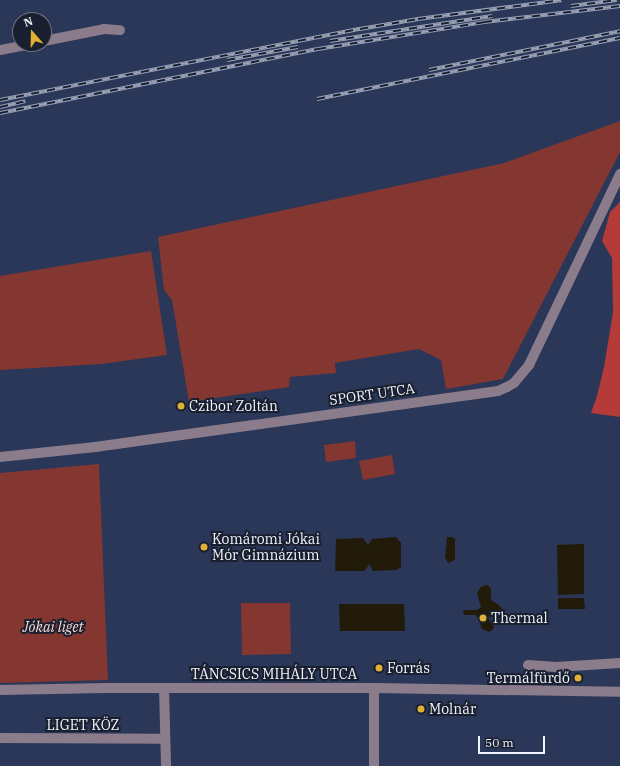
<!DOCTYPE html>
<html>
<head>
<meta charset="utf-8">
<style>
  body { margin:0 }
  #map { position:relative; width:620px; height:766px; overflow:hidden; background:#2a3758; font-family:"IBM Plex Serif",serif }
  div>[style] { position:absolute }
  .green>* { inset:0; background:#843631 }
  .forest>* { inset:0; background:#b43b37 }
  .water>* { inset:0; background:#231b0a }
  .minor>* { height:10px; margin:-5px; padding:0 5px; transform-origin:5px; border-radius:5px; background:#8b7c8b }
  .rail>* { height:4px; margin-top:-2px; transform-origin:0; background:repeating-linear-gradient(90deg,#191f2e 0 8px,#9ba3b6 0 16px); box-sizing:border-box; border-block:1px solid #9ba3b6 }
  .dots>* { width:11px; height:11px; translate:-50% -50%; box-sizing:border-box; border:2px solid #191f2e; border-radius:50% }
  span { translate:-50% -50%; white-space:nowrap; text-align:center; line-height:1.15; -webkit-text-stroke:4px #191f2e; paint-order:stroke }
  .street-label { font-size:14px; color:#eff3fb }
  .poi-label { font-size:14px; color:#eff3fb }
  .left { translate:0 -50%; text-align:left }
  .right { translate:-100% -50%; text-align:right }
  .park-label { font-size:14px; color:#f9d8d4; font-style:italic }
  .north { position:absolute; left:12px; top:12px; width:40px; height:40px; box-sizing:border-box; background:#191f2e; border:1px solid #6f7480; border-radius:50%; rotate:340deg; font-size:11px; font-weight:700; line-height:16px; text-align:center; color:#eff3fb }
  .north::after { content:''; display:block; margin:auto; width:14px; height:18px; background:#e0b034; clip-path:polygon(50% 0,100% 100%,50% 72%,0 100%) }
  .scale { position:absolute; left:478px; top:736px; width:67px; height:18px; box-sizing:border-box; border:2px solid #eff3fb; border-top:0; padding-left:5px; font-size:12px; line-height:14px; white-space:nowrap; color:#eff3fb; -webkit-text-stroke:3px #191f2e; paint-order:stroke }
</style>
</head>
<body>
<div id="map">
  <div class="green">
    <div style="clip-path:polygon(620px 121px,620px 152px,503px 379px,446px 389px,441px 360px,419px 349px,335px 363px,336px 373px,290px 377px,289px 387px,189px 402px,172px 300px,164px 290px,158px 237px,504px 163px)"></div>
    <div style="clip-path:polygon(151px 251px,167px 355px,101px 364px,0 370px,0 276px)"></div>
    <div style="clip-path:polygon(355px 441px,356px 458px,326px 462px,324px 445px)"></div>
    <div style="clip-path:polygon(392px 455px,395px 474px,363px 480px,359px 461px)"></div>
    <div style="clip-path:polygon(99px 464px,108px 680px,0 683px,0 473px)"></div>
    <div style="clip-path:polygon(241px 603px,290px 603px,291px 654px,242px 655px)"></div>
  </div>
  <div class="forest">
    <div style="clip-path:polygon(620px 202px,620px 417px,591px 413px,597px 396px,604px 367px,613px 312px,612px 258px,602px 241px,610px 212px)"></div>
  </div>
  <div class="water">
    <div style="clip-path:polygon(396px 537px,401px 543px,401px 567px,397px 570px,373px 571px,369px 564px,365px 571px,335px 571px,336px 539px,363px 538px,368px 545px,372px 539px)"></div>
    <div style="clip-path:polygon(447px 537px,452px 537px,455px 539px,455px 560px,448px 563px,445px 557px)"></div>
    <div style="clip-path:polygon(584px 544px,584px 594px,558px 595px,557px 545px)"></div>
    <div style="clip-path:polygon(486px 585px,489px 586px,491px 589px,491px 600px,500px 606px,504px 613px,503px 616px,498px 619px,489px 616px,488px 618px,494px 627px,492px 630px,489px 632px,482px 629px,478px 618px,475px 615px,464px 615px,463px 610px,477px 610px,481px 607px,477px 593px,481px 587px)"></div>
    <div style="clip-path:polygon(558px 598px,584px 598px,585px 609px,558px 609px)"></div>
    <div style="clip-path:polygon(339px 604px,404px 604px,405px 631px,340px 631px)"></div>
  </div>
  <div class="minor">
    <div style="left:44px;top:41px;width:61px;rotate:-11.3deg"></div>
    <div style="left:104px;top:29px;width:16px;rotate:4deg"></div>
    <div style="left:0;top:50px;width:31px;rotate:-11deg"></div>
    <div style="left:0;top:457px;width:96px;rotate:-6deg"></div>
    <div style="left:95px;top:447px;width:407px;rotate:-7.9deg"></div>
    <div style="left:498px;top:391px;width:10px;rotate:-24deg"></div>
    <div style="left:507px;top:387px;width:8px;rotate:-30deg"></div>
    <div style="left:514px;top:383px;width:23px;rotate:-50deg"></div>
    <div style="left:529px;top:365px;width:212px;rotate:-64.5deg"></div>
    <div style="left:528px;top:665px;width:28px;rotate:4deg"></div>
    <div style="left:556px;top:667px;width:64px;rotate:-3.6deg"></div>
    <div style="left:164px;top:688px;width:78px;rotate:88.5deg"></div>
    <div style="left:374px;top:688px;width:78px;rotate:90deg"></div>
    <div style="left:0;top:690px;width:105px;rotate:-1.1deg"></div>
    <div style="left:105px;top:688px;width:269px"></div>
    <div style="left:374px;top:688px;width:246px;rotate:0.9deg"></div>
    <div style="left:0;top:738px;width:165px;rotate:0.3deg"></div>
  </div>
  <div class="rail">
    <div style="left:571px;top:6px;width:46px;rotate:-7.4deg"></div>
    <div style="left:330px;top:41px;width:164px;rotate:-8.8deg"></div>
    <div style="left:227px;top:60px;width:72px;rotate:-10.4deg"></div>
    <div style="left:429px;top:70px;width:195px;rotate:-11.5deg"></div>
    <div style="left:317px;top:99px;width:309px;rotate:-11.4deg"></div>
    <div style="left:0;top:100px;width:367px;rotate:-11.2deg"></div>
    <div style="left:360px;top:29px;width:59px;rotate:-9.8deg"></div>
    <div style="left:418px;top:19px;width:145px;rotate:-7.5deg"></div>
    <div style="left:0;top:107px;width:26px;rotate:-13deg"></div>
    <div style="left:0;top:113px;width:324px;rotate:-11.4deg"></div>
    <div style="left:318px;top:49px;width:168px;rotate:-9.2deg"></div>
    <div style="left:484px;top:22px;width:137px;rotate:-6.7deg"></div>
  </div>
  <div class="dots">
    <div style="left:181px;top:406px;background:#e0b034"></div>
    <div style="left:204px;top:547px;background:#e0b034"></div>
    <div style="left:483px;top:618px;background:#e0b034"></div>
    <div style="left:379px;top:668px;background:#e0b034"></div>
    <div style="left:578px;top:678px;background:#e0b034"></div>
    <div style="left:421px;top:709px;background:#e0b034"></div>
  </div>
  <div class="street-label">
    <span style="left:372px;top:394px;rotate:-8deg">SPORT UTCA</span>
    <span style="left:274px;top:674px">TÁNCSICS MIHÁLY UTCA</span>
    <span style="left:83px;top:725px">LIGET KÖZ</span>
  </div>
  <div class="poi-label">
    <span class="left" style="left:189px;top:406px">Czibor Zoltán</span>
    <span class="left" style="left:212px;top:547px">Komáromi Jókai<br>Mór Gimnázium</span>
    <span class="left" style="left:491px;top:618px">Thermal</span>
    <span class="left" style="left:387px;top:668px">Forrás</span>
    <span class="right" style="left:570px;top:678px">Termálfürdő</span>
    <span class="left" style="left:429px;top:709px">Molnár</span>
  </div>
  <div class="park-label">
    <span style="left:53px;top:627px">Jókai liget</span>
  </div>
  <div class="north">N</div>
  <div class="scale">50 m</div>
</div>
</body>
</html>
